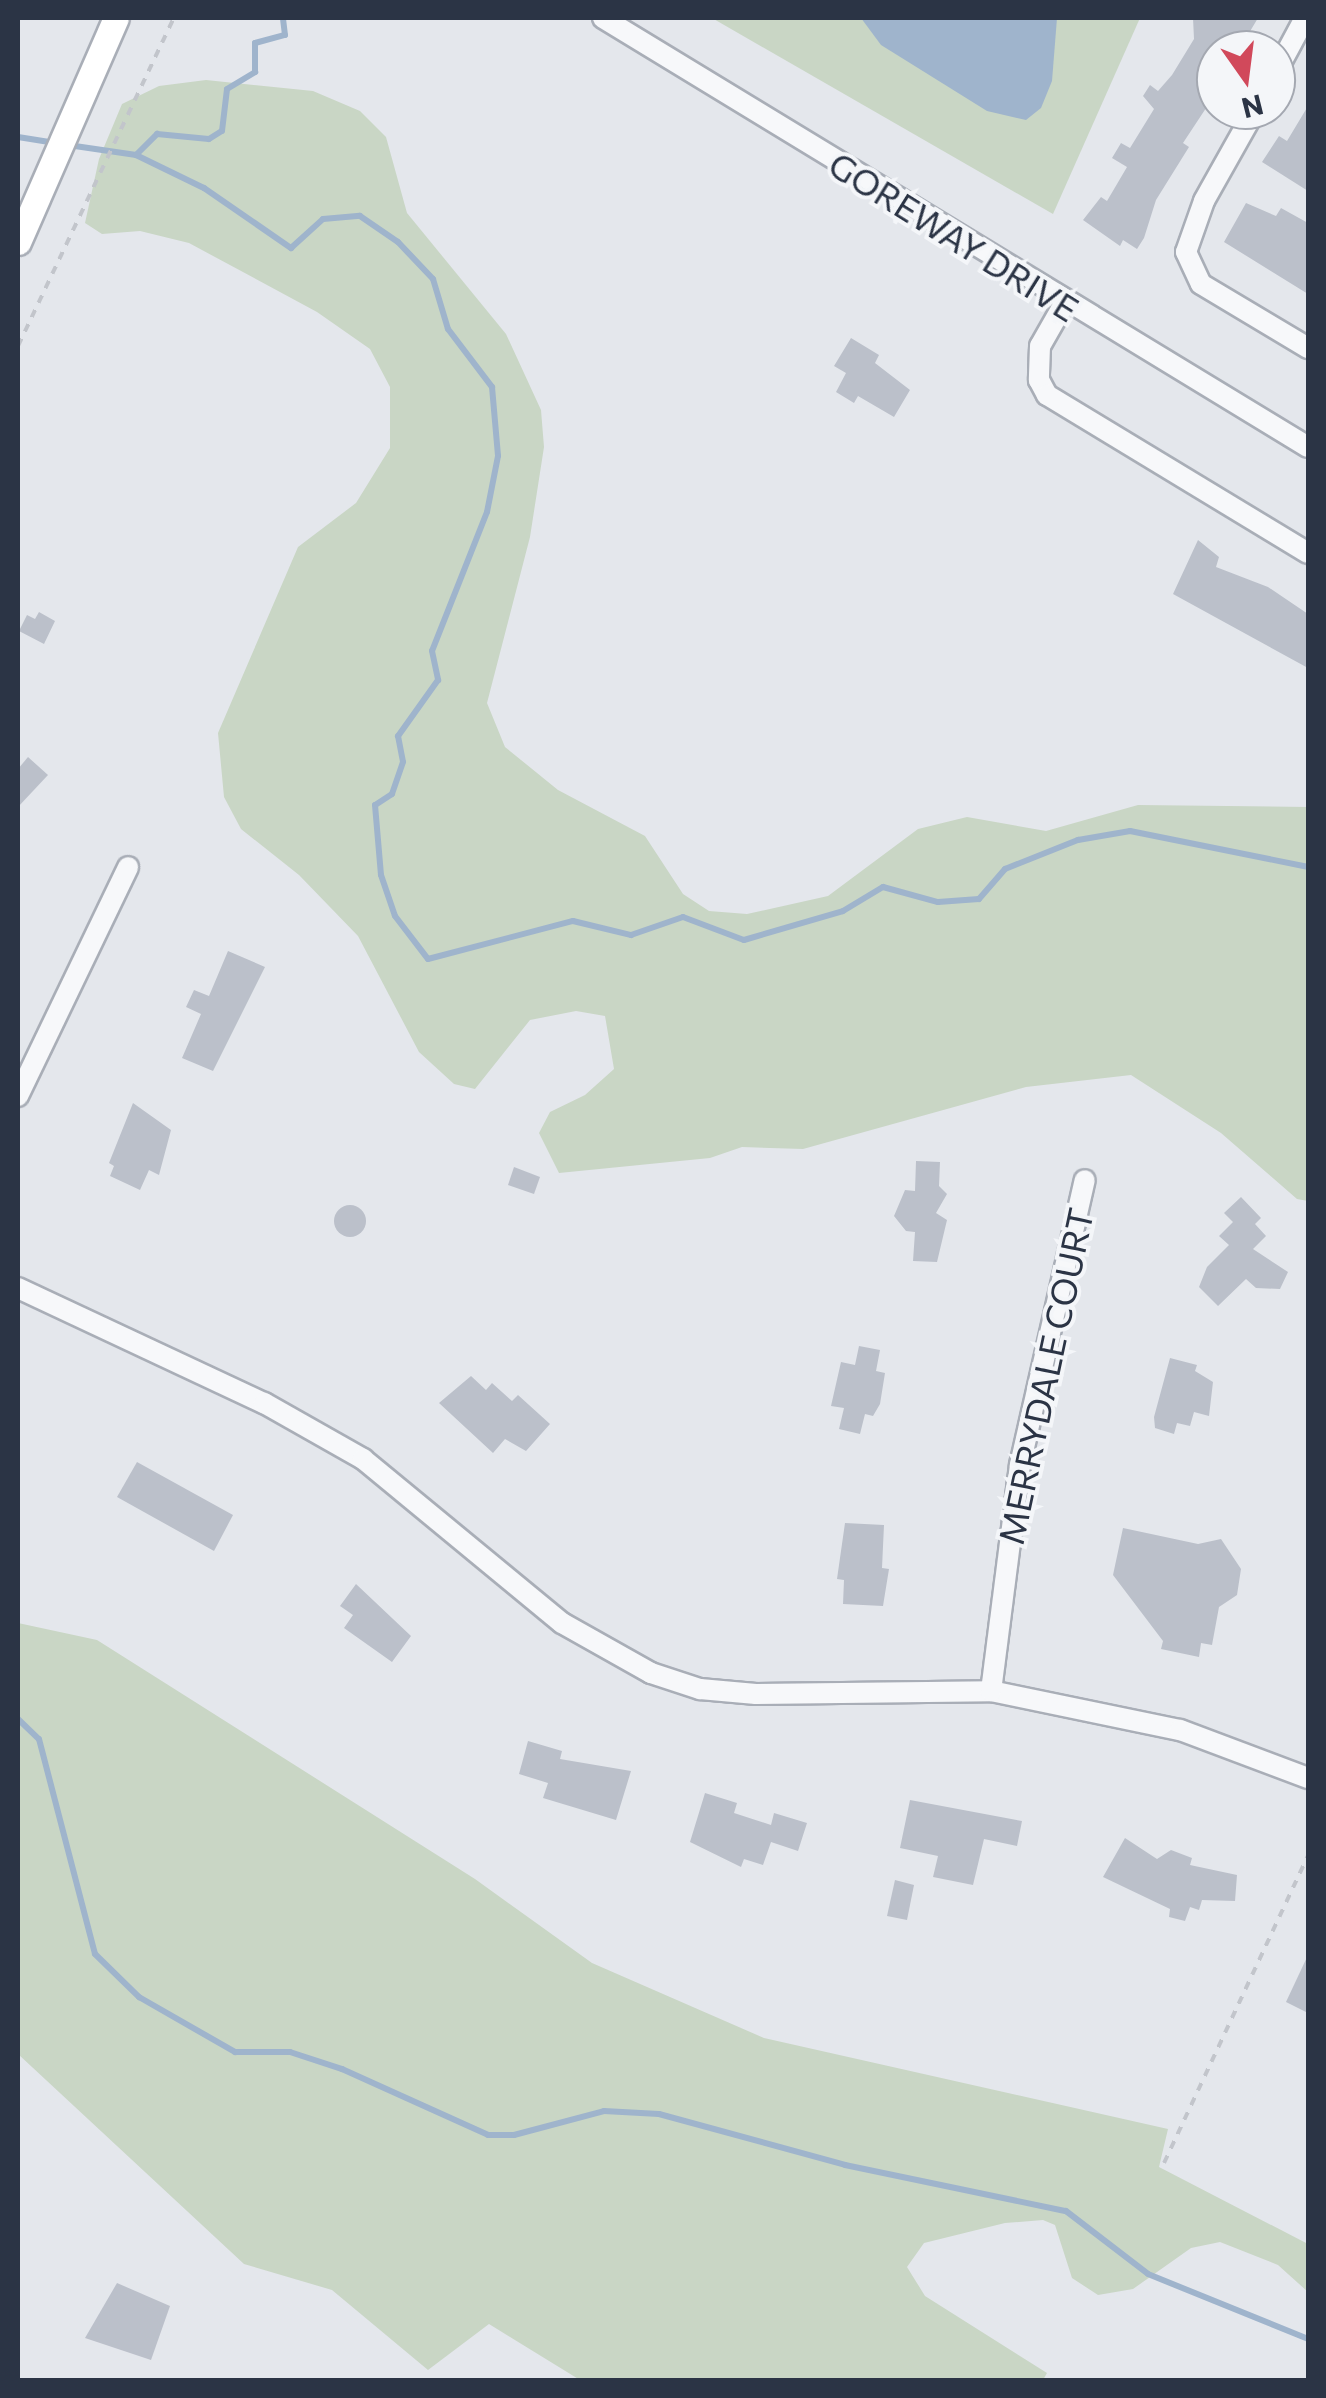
<!DOCTYPE html>
<html>
<head>
<meta charset="utf-8">
<style>
  body { margin:0 }
  #map { position:relative; width:1326px; height:2398px; overflow:hidden; background:#e4e7ec; font-family:Commissioner,sans-serif }
  div>[style] { position:absolute }
  .green>* { inset:0; background:#c9d6c5 }
  .water>* { inset:0; background:#9fb4cc }
  .stream>* { height:6px; margin:-3px; padding:0 3px; transform-origin:3px; border-radius:3px; background:#9fb4cc }
  .building>* { inset:0; background:#bbc0ca }
  .round { border-radius:50% }
  .path>* { height:4px; margin-top:-2px; transform-origin:0; background:repeating-linear-gradient(90deg,#c2c5cb 0 8px,transparent 0 16px) }
  .roads { filter:drop-shadow(2px 0 #a9aeb7) drop-shadow(-2px 0 #a9aeb7) drop-shadow(0 2px #a9aeb7) drop-shadow(0 -2px #a9aeb7) }
  .minor>* { height:20px; margin:-10px; padding:0 10px; transform-origin:10px; border-radius:10px; background:#f7f8fa }
  .major>* { height:25px; margin:-12.5px; padding:0 12.5px; transform-origin:12.5px; border-radius:12.5px; background:#fff }
  span { translate:-50% -50%; white-space:nowrap; text-align:center; line-height:1.15; -webkit-text-stroke:8px #f4f6f9; paint-order:stroke }
  .street-label { font-size:35px; color:#2b3445 }
  .frame { position:absolute; inset:0; border:20px solid #2b3445; pointer-events:none }
  .north { position:absolute; left:1196px; top:30px; width:100px; height:100px; box-sizing:border-box; background:#f4f6f9; border:2px solid #a4a8b1; border-radius:50%; rotate:166deg; font-size:28px; font-weight:700; line-height:40px; text-align:center; color:#2b3445 }
  .north::after { content:''; display:block; margin:auto; width:35px; height:45px; background:#d1495b; clip-path:polygon(50% 0,100% 100%,50% 72%,0 100%) }
</style>
</head>
<body>
<div id="map">
  <div class="green">
    <div style="clip-path:polygon(712px 18px,1140px 18px,1053px 214px)"></div>
    <div style="clip-path:polygon(206px 80px,313px 91px,360px 111px,386px 137px,407px 213px,506px 334px,541px 410px,544px 447px,530px 537px,487px 703px,505px 747px,558px 790px,645px 836px,683px 894px,709px 911px,747px 914px,828px 896px,918px 829px,967px 817px,1046px 831px,1138px 805px,1308px 807px,1308px 1201px,1297px 1199px,1221px 1133px,1131px 1075px,1026px 1087px,803px 1149px,742px 1147px,710px 1158px,559px 1173px,539px 1133px,550px 1112px,585px 1095px,614px 1069px,605px 1016px,576px 1011px,530px 1020px,475px 1089px,454px 1084px,419px 1052px,358px 936px,299px 875px,241px 829px,224px 797px,218px 733px,298px 547px,356px 503px,390px 448px,390px 387px,370px 349px,317px 312px,189px 243px,140px 231px,102px 234px,85px 223px,99px 159px,122px 104px,159px 86px)"></div>
    <div style="clip-path:polygon(18px 1623px,97px 1640px,475px 1879px,592px 1963px,764px 2038px,1168px 2129px,1159px 2167px,1308px 2244px,1308px 2292px,1278px 2265px,1220px 2242px,1191px 2248px,1133px 2289px,1098px 2295px,1072px 2278px,1055px 2225px,1043px 2220px,1005px 2223px,924px 2243px,907px 2267px,925px 2296px,1047px 2373px,1043px 2380px,580px 2380px,489px 2324px,428px 2370px,332px 2290px,244px 2264px,18px 2054px)"></div>
  </div>
  <div class="water">
    <div style="clip-path:polygon(861px 18px,1057px 18px,1052px 81px,1041px 108px,1026px 120px,987px 111px,881px 45px)"></div>
  </div>
  <div class="stream">
    <div style="left:18px;top:137px;width:38px;rotate:9deg"></div>
    <div style="left:68px;top:145px;width:69px;rotate:8.4deg"></div>
    <div style="left:136px;top:155px;width:76px;rotate:25.9deg"></div>
    <div style="left:204px;top:188px;width:106px;rotate:34.6deg"></div>
    <div style="left:291px;top:248px;width:43px;rotate:-42.2deg"></div>
    <div style="left:323px;top:219px;width:37px;rotate:-5deg"></div>
    <div style="left:360px;top:216px;width:46px;rotate:34.4deg"></div>
    <div style="left:398px;top:242px;width:51px;rotate:46.6deg"></div>
    <div style="left:433px;top:279px;width:52px;rotate:73.3deg"></div>
    <div style="left:448px;top:329px;width:73px;rotate:52.8deg"></div>
    <div style="left:492px;top:387px;width:69px;rotate:85deg"></div>
    <div style="left:498px;top:456px;width:57px;rotate:101.1deg"></div>
    <div style="left:487px;top:512px;width:149px;rotate:111.6deg"></div>
    <div style="left:432px;top:651px;width:30px;rotate:78deg"></div>
    <div style="left:438px;top:680px;width:69px;rotate:125.5deg"></div>
    <div style="left:398px;top:736px;width:26px;rotate:79deg"></div>
    <div style="left:403px;top:762px;width:34px;rotate:109deg"></div>
    <div style="left:392px;top:794px;width:20px;rotate:147deg"></div>
    <div style="left:375px;top:805px;width:70px;rotate:85.1deg"></div>
    <div style="left:381px;top:875px;width:43px;rotate:71.1deg"></div>
    <div style="left:395px;top:916px;width:54px;rotate:52.5deg"></div>
    <div style="left:428px;top:959px;width:150px;rotate:-14.7deg"></div>
    <div style="left:573px;top:921px;width:60px;rotate:13.6deg"></div>
    <div style="left:631px;top:935px;width:55px;rotate:-19.1deg"></div>
    <div style="left:683px;top:917px;width:65px;rotate:20.7deg"></div>
    <div style="left:744px;top:940px;width:103px;rotate:-16.3deg"></div>
    <div style="left:843px;top:911px;width:47px;rotate:-31deg"></div>
    <div style="left:883px;top:887px;width:57px;rotate:15.3deg"></div>
    <div style="left:938px;top:902px;width:41px;rotate:-4.2deg"></div>
    <div style="left:979px;top:899px;width:40px;rotate:-49deg"></div>
    <div style="left:1005px;top:869px;width:79px;rotate:-21.7deg"></div>
    <div style="left:1078px;top:840px;width:53px;rotate:-9.8deg"></div>
    <div style="left:1130px;top:831px;width:182px;rotate:11.4deg"></div>
    <div style="left:136px;top:155px;width:30px;rotate:-45deg"></div>
    <div style="left:157px;top:134px;width:52px;rotate:5.5deg"></div>
    <div style="left:209px;top:139px;width:15px;rotate:-32deg"></div>
    <div style="left:222px;top:131px;width:42px;rotate:-83.2deg"></div>
    <div style="left:227px;top:89px;width:33px;rotate:-31deg"></div>
    <div style="left:255px;top:72px;width:29px;rotate:-90deg"></div>
    <div style="left:255px;top:43px;width:31px;rotate:-15deg"></div>
    <div style="left:285px;top:35px;width:17px;rotate:-97deg"></div>
    <div style="left:18px;top:1719px;width:29px;rotate:44deg"></div>
    <div style="left:39px;top:1739px;width:222px;rotate:75.4deg"></div>
    <div style="left:95px;top:1954px;width:62px;rotate:44.3deg"></div>
    <div style="left:139px;top:1997px;width:111px;rotate:29.8deg"></div>
    <div style="left:235px;top:2052px;width:55px"></div>
    <div style="left:290px;top:2052px;width:55px;rotate:18.1deg"></div>
    <div style="left:342px;top:2069px;width:160px;rotate:24.3deg"></div>
    <div style="left:488px;top:2135px;width:26px"></div>
    <div style="left:514px;top:2135px;width:93px;rotate:-14.9deg"></div>
    <div style="left:604px;top:2111px;width:55px;rotate:3.1deg"></div>
    <div style="left:659px;top:2114px;width:193px;rotate:15.3deg"></div>
    <div style="left:845px;top:2165px;width:226px;rotate:11.8deg"></div>
    <div style="left:1066px;top:2211px;width:103px;rotate:37.5deg"></div>
    <div style="left:1148px;top:2274px;width:173px;rotate:22.1deg"></div>
  </div>
  <div class="building">
    <div style="clip-path:polygon(1193px 18px,1258px 18px,1246px 38px,1249px 50px,1216px 50px,1216px 93px,1183px 143px,1189px 147px,1156px 200px,1144px 238px,1137px 249px,1123px 240px,1120px 246px,1083px 220px,1101px 197px,1107px 201px,1127px 167px,1112px 158px,1121px 143px,1130px 148px,1154px 109px,1143px 96px,1150px 85px,1158px 91px,1172px 75px,1194px 39px)"></div>
    <div style="clip-path:polygon(1308px 106px,1308px 191px,1262px 162px,1279px 136px,1287px 141px)"></div>
    <div style="clip-path:polygon(1246px 203px,1276px 216px,1281px 208px,1308px 223px,1308px 294px,1224px 242px)"></div>
    <div style="clip-path:polygon(851px 338px,879px 355px,875px 363px,910px 390px,894px 417px,858px 396px,854px 403px,836px 392px,846px 373px,834px 366px)"></div>
    <div style="clip-path:polygon(1198px 540px,1219px 557px,1216px 567px,1268px 587px,1308px 614px,1308px 668px,1173px 594px)"></div>
    <div style="clip-path:polygon(39px 612px,55px 621px,44px 644px,19px 631px,27px 615px,35px 619px)"></div>
    <div style="clip-path:polygon(28px 757px,48px 775px,18px 807px,18px 769px)"></div>
    <div style="clip-path:polygon(228px 951px,265px 967px,213px 1071px,182px 1058px,201px 1014px,186px 1007px,194px 990px,209px 996px)"></div>
    <div style="clip-path:polygon(133px 1103px,171px 1130px,159px 1175px,149px 1170px,140px 1190px,110px 1176px,114px 1166px,109px 1163px)"></div>
    <div style="clip-path:polygon(916px 1161px,940px 1162px,939px 1186px,947px 1194px,936px 1213px,947px 1220px,937px 1262px,913px 1261px,915px 1232px,906px 1231px,894px 1216px,905px 1190px,915px 1191px)"></div>
    <div style="clip-path:polygon(514px 1167px,540px 1177px,534px 1194px,508px 1185px)"></div>
    <div style="clip-path:polygon(1241px 1197px,1261px 1218px,1255px 1224px,1266px 1236px,1253px 1249px,1288px 1272px,1280px 1289px,1256px 1288px,1246px 1279px,1218px 1306px,1199px 1287px,1207px 1267px,1229px 1245px,1219px 1236px,1233px 1222px,1224px 1213px)"></div>
    <div class="round" style="left:334px;top:1205px;width:32px;height:32px"></div>
    <div style="clip-path:polygon(859px 1346px,880px 1350px,876px 1371px,885px 1373px,880px 1404px,873px 1416px,865px 1414px,860px 1434px,839px 1429px,844px 1408px,831px 1406px,841px 1362px,855px 1365px)"></div>
    <div style="clip-path:polygon(1170px 1358px,1197px 1365px,1195px 1371px,1213px 1382px,1209px 1416px,1194px 1412px,1190px 1426px,1177px 1423px,1174px 1434px,1155px 1428px,1154px 1417px)"></div>
    <div style="clip-path:polygon(471px 1376px,486px 1390px,492px 1383px,512px 1401px,518px 1395px,550px 1424px,526px 1451px,505px 1439px,493px 1453px,439px 1403px)"></div>
    <div style="clip-path:polygon(137px 1462px,233px 1515px,214px 1551px,117px 1497px)"></div>
    <div style="clip-path:polygon(845px 1523px,884px 1525px,882px 1568px,889px 1569px,883px 1606px,843px 1604px,844px 1580px,837px 1579px)"></div>
    <div style="clip-path:polygon(1123px 1528px,1198px 1544px,1221px 1539px,1241px 1569px,1237px 1595px,1219px 1607px,1212px 1645px,1201px 1643px,1199px 1657px,1161px 1649px,1163px 1641px,1113px 1575px)"></div>
    <div style="clip-path:polygon(356px 1584px,411px 1636px,392px 1662px,344px 1628px,353px 1615px,340px 1606px)"></div>
    <div style="clip-path:polygon(528px 1741px,562px 1751px,560px 1759px,631px 1771px,616px 1820px,543px 1798px,548px 1783px,519px 1774px)"></div>
    <div style="clip-path:polygon(705px 1793px,737px 1803px,734px 1813px,771px 1825px,774px 1813px,807px 1823px,798px 1851px,771px 1842px,763px 1865px,744px 1859px,741px 1867px,690px 1842px)"></div>
    <div style="clip-path:polygon(910px 1800px,1022px 1821px,1017px 1846px,984px 1839px,973px 1885px,933px 1877px,938px 1856px,900px 1848px)"></div>
    <div style="clip-path:polygon(1125px 1838px,1157px 1859px,1171px 1850px,1192px 1858px,1190px 1865px,1237px 1875px,1235px 1901px,1202px 1900px,1199px 1910px,1190px 1907px,1185px 1921px,1169px 1917px,1170px 1909px,1103px 1877px)"></div>
    <div style="clip-path:polygon(895px 1880px,914px 1885px,907px 1920px,887px 1916px)"></div>
    <div style="clip-path:polygon(1308px 1955px,1308px 2013px,1286px 2002px)"></div>
    <div style="clip-path:polygon(117px 2283px,170px 2306px,151px 2360px,85px 2338px)"></div>
  </div>
  <div class="path">
    <div style="left:18px;top:346px;width:363px;rotate:-64.6deg"></div>
    <div style="left:1164px;top:2163px;width:340px;rotate:-64.9deg"></div>
  </div>
  <div class="roads">
    <div class="minor">
      <div style="left:603px;top:18px;width:825px;rotate:31.32deg"></div>
      <div style="left:1276px;top:72px;width:61px;rotate:-61.8deg"></div>
      <div style="left:1255px;top:110px;width:104px;rotate:119.3deg"></div>
      <div style="left:1204px;top:201px;width:54px;rotate:109.4deg"></div>
      <div style="left:1186px;top:252px;width:35px;rotate:65deg"></div>
      <div style="left:1201px;top:284px;width:125px;rotate:30.9deg"></div>
      <div style="left:1064px;top:304px;width:48px;rotate:119.7deg"></div>
      <div style="left:1040px;top:346px;width:34px;rotate:92deg"></div>
      <div style="left:1039px;top:380px;width:17px;rotate:62deg"></div>
      <div style="left:1047px;top:395px;width:305px;rotate:31.2deg"></div>
      <div style="left:18px;top:1096px;width:254px;rotate:-64.3deg"></div>
      <div style="left:18px;top:1288px;width:272px;rotate:25.1deg"></div>
      <div style="left:264px;top:1403px;width:114px;rotate:29.5deg"></div>
      <div style="left:363px;top:1459px;width:258px;rotate:39.5deg"></div>
      <div style="left:562px;top:1623px;width:102px;rotate:29.3deg"></div>
      <div style="left:651px;top:1673px;width:52px;rotate:18.1deg"></div>
      <div style="left:700px;top:1689px;width:56px;rotate:5.1deg"></div>
      <div style="left:756px;top:1694px;width:235px;rotate:-0.7deg"></div>
      <div style="left:991px;top:1691px;width:193px;rotate:11.7deg"></div>
      <div style="left:1180px;top:1730px;width:137px;rotate:20.6deg"></div>
      <div style="left:991px;top:1691px;width:228px;rotate:-82.7deg"></div>
      <div style="left:1020px;top:1465px;width:292px;rotate:-77.2deg"></div>
    </div>
    <div class="major">
      <div style="left:18px;top:242px;width:244px;rotate:-66.4deg"></div>
    </div>
  </div>
  <div class="street-label">
    <span style="left:954px;top:236px;rotate:32deg">GOREWAY DRIVE</span>
    <span style="left:1045px;top:1376px;rotate:-78deg">MERRYDALE COURT</span>
  </div>
  <div class="frame"></div>
  <div class="north">N</div>
</div>
</body>
</html>
